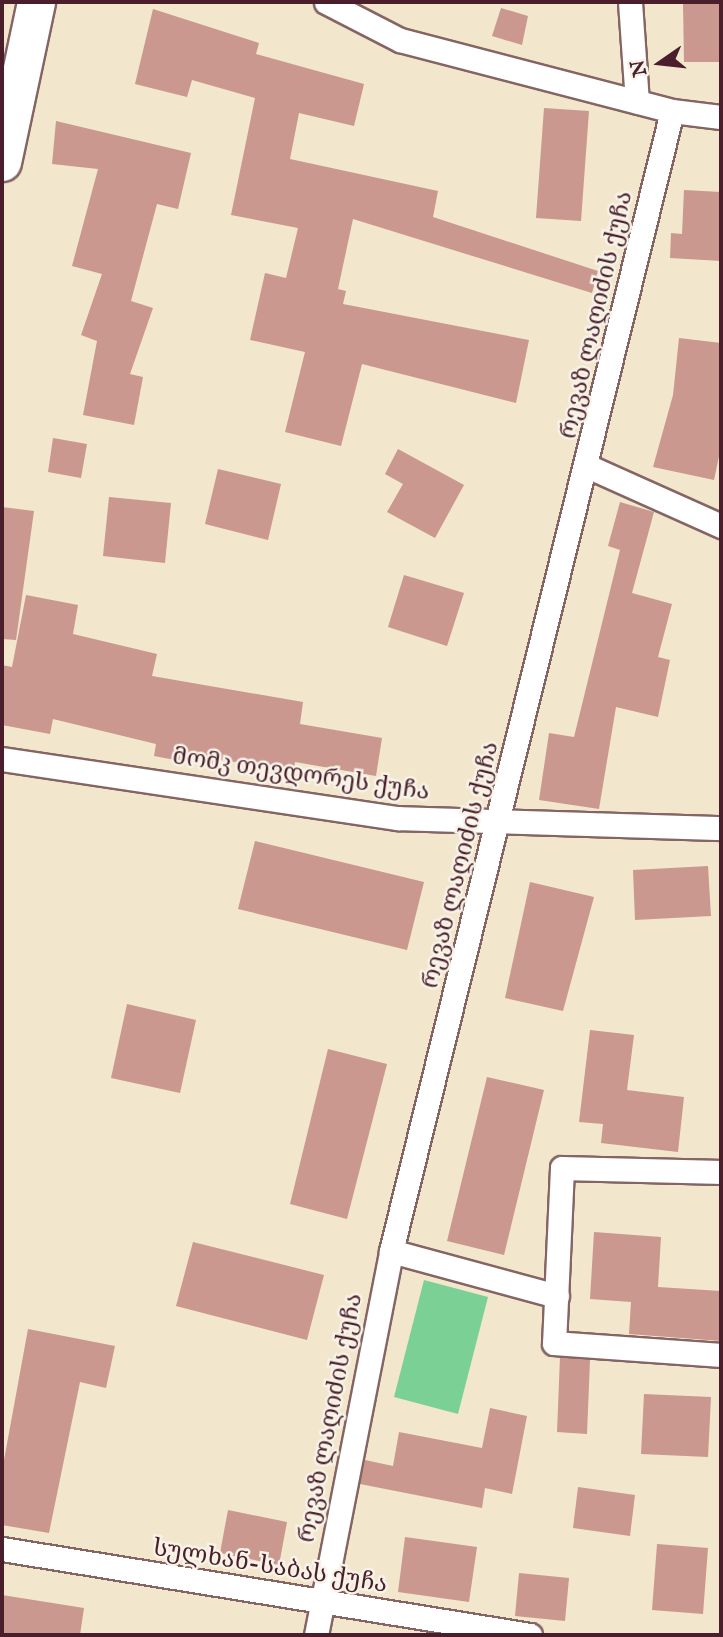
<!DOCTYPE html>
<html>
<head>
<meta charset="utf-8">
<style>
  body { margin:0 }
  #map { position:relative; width:723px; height:1637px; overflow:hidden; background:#f2e6cd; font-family:"IM FELL English","Noto Serif Georgian",serif }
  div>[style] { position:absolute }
  .green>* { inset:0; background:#7bd195 }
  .building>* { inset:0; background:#ca988f }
  .roads { filter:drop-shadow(2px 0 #856564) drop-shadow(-2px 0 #856564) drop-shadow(0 2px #856564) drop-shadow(0 -2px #856564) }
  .minor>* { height:23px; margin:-11.5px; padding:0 11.5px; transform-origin:11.5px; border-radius:11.5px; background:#fff }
  .primary>* { height:37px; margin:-18.5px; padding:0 18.5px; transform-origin:18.5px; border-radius:18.5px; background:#fff }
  span { translate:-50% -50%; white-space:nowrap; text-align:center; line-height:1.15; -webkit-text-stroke:5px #f7f3e8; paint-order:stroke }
  .street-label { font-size:24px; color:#4a1f2b }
  .frame { position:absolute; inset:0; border:4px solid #4a1f2b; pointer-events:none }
  .north { position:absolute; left:625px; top:28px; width:70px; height:70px; -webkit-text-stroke:5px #f7f3e8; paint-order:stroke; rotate:256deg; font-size:19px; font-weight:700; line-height:28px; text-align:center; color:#4a1f2b }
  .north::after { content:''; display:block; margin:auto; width:24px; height:32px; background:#4a1f2b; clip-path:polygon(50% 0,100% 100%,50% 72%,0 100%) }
</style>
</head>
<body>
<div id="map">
  <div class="green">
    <div style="clip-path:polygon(424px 1280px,488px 1297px,458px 1414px,394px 1397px)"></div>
  </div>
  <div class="building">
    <div style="clip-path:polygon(721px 3px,721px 62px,684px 62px,683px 4px)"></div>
    <div style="clip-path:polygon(501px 8px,528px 16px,522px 45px,492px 36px)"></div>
    <div style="clip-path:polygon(153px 9px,259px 43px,256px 54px,364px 84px,354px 126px,299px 113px,290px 159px,438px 191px,433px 217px,598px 271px,592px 293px,353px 219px,338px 289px,346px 291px,343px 304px,529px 340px,516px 403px,362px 364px,341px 446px,285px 432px,305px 352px,250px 340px,265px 273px,286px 278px,298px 228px,231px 215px,255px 98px,192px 80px,187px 97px,135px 84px)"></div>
    <div style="clip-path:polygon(544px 108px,589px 111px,581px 221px,536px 218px)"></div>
    <div style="clip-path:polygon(56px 121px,191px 153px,178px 209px,157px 204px,131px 301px,153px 308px,130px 374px,143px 377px,134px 425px,83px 415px,97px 341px,81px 335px,102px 274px,72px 266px,98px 169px,52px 164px)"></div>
    <div style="clip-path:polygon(684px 190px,721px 192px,721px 261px,670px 258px,671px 233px,682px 234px)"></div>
    <div style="clip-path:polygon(679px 338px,721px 343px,721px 447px,714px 480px,653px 467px,673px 395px)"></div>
    <div style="clip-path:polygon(53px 438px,87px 444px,81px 478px,48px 472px)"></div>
    <div style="clip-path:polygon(398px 449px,464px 485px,435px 538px,387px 512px,403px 484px,385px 474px)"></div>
    <div style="clip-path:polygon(218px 469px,281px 484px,268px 540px,205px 524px)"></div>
    <div style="clip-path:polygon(109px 497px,171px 503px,165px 563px,103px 556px)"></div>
    <div style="clip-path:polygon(620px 502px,654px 512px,632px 593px,672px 604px,658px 657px,670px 660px,658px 717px,616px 707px,599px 809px,539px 800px,549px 733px,574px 737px,620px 550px,608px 546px)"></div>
    <div style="clip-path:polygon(2px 507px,34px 511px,16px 640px,2px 639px)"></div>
    <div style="clip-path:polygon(404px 575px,464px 593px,447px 646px,388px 627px)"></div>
    <div style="clip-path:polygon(26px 595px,78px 605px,73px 634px,157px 654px,152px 676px,303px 702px,300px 724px,382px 738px,376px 776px,295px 762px,294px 770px,213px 759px,212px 767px,154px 756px,156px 744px,53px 719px,50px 734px,2px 725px,2px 665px,12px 667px)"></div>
    <div style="clip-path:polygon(255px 841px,424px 882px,407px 950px,238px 909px)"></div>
    <div style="clip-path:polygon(708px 866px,711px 916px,635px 920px,633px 870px)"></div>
    <div style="clip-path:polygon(530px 882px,594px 897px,563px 1011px,505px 998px)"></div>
    <div style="clip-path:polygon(127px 1004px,196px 1020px,180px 1093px,111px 1078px)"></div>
    <div style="clip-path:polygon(590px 1030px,634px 1035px,627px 1090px,684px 1097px,678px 1152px,601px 1143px,603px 1124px,579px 1122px)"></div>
    <div style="clip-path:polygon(328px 1049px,387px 1064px,347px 1219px,290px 1204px)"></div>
    <div style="clip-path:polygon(487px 1077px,544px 1090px,504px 1255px,447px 1241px)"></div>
    <div style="clip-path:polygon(594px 1232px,661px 1237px,658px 1287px,721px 1291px,721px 1341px,629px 1334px,631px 1302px,590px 1299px)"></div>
    <div style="clip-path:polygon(193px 1242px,324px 1275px,307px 1340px,176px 1306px)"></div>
    <div style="clip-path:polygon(28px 1329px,115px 1346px,106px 1388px,80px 1382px,49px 1533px,2px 1525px,2px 1471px)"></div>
    <div style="clip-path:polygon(560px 1357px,590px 1360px,587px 1434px,557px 1432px)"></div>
    <div style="clip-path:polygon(644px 1394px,711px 1397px,708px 1457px,641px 1454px)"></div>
    <div style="clip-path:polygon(490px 1408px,527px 1416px,512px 1494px,485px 1488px,482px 1508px,360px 1484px,365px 1460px,393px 1466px,399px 1432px,482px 1448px)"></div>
    <div style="clip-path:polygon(578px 1487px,635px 1495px,630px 1536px,573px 1528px)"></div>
    <div style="clip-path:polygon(228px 1510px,287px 1522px,279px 1565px,220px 1553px)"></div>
    <div style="clip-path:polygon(405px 1537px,477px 1547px,469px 1602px,398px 1592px)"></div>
    <div style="clip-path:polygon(657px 1544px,708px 1548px,703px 1614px,652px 1610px)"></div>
    <div style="clip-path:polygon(519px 1573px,569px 1578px,565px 1621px,515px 1616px)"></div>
    <div style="clip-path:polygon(2px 1595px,84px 1608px,80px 1635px,2px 1635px)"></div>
  </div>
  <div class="roads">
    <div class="minor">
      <div style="left:326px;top:2px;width:83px;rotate:27.2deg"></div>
      <div style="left:400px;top:40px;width:281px;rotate:14.6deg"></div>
      <div style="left:672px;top:111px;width:49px;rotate:7deg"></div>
      <div style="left:630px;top:2px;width:100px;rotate:86deg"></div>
      <div style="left:587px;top:466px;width:147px;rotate:24.1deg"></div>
      <div style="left:2px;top:759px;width:400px;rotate:8.5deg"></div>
      <div style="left:398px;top:818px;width:323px;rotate:1.8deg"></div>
      <div style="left:721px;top:1172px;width:159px;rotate:-178.6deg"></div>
      <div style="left:562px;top:1168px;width:175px;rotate:92.6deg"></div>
      <div style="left:554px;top:1343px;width:167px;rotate:4.1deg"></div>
      <div style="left:391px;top:1251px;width:172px;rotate:15.2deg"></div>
      <div style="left:2px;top:1549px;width:535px;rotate:9.25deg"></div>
      <div style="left:316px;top:1635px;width:391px;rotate:-78.9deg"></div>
      <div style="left:391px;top:1251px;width:1174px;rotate:-76.15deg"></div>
    </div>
    <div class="primary">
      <div style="left:2px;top:162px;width:164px;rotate:-78deg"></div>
    </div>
  </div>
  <div class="street-label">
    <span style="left:597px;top:315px;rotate:-77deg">რევაზ ლაღიძის ქუჩა</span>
    <span style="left:301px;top:775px;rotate:8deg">მომკ თევდორეს ქუჩა</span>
    <span style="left:461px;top:865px;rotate:-76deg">რევაზ ლაღიძის ქუჩა</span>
    <span style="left:331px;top:1418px;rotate:-79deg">რევაზ ლაღიძის ქუჩა</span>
    <span style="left:270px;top:1567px;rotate:9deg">სულხან-საბას ქუჩა</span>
  </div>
  <div class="frame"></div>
  <div class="north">N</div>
</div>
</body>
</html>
